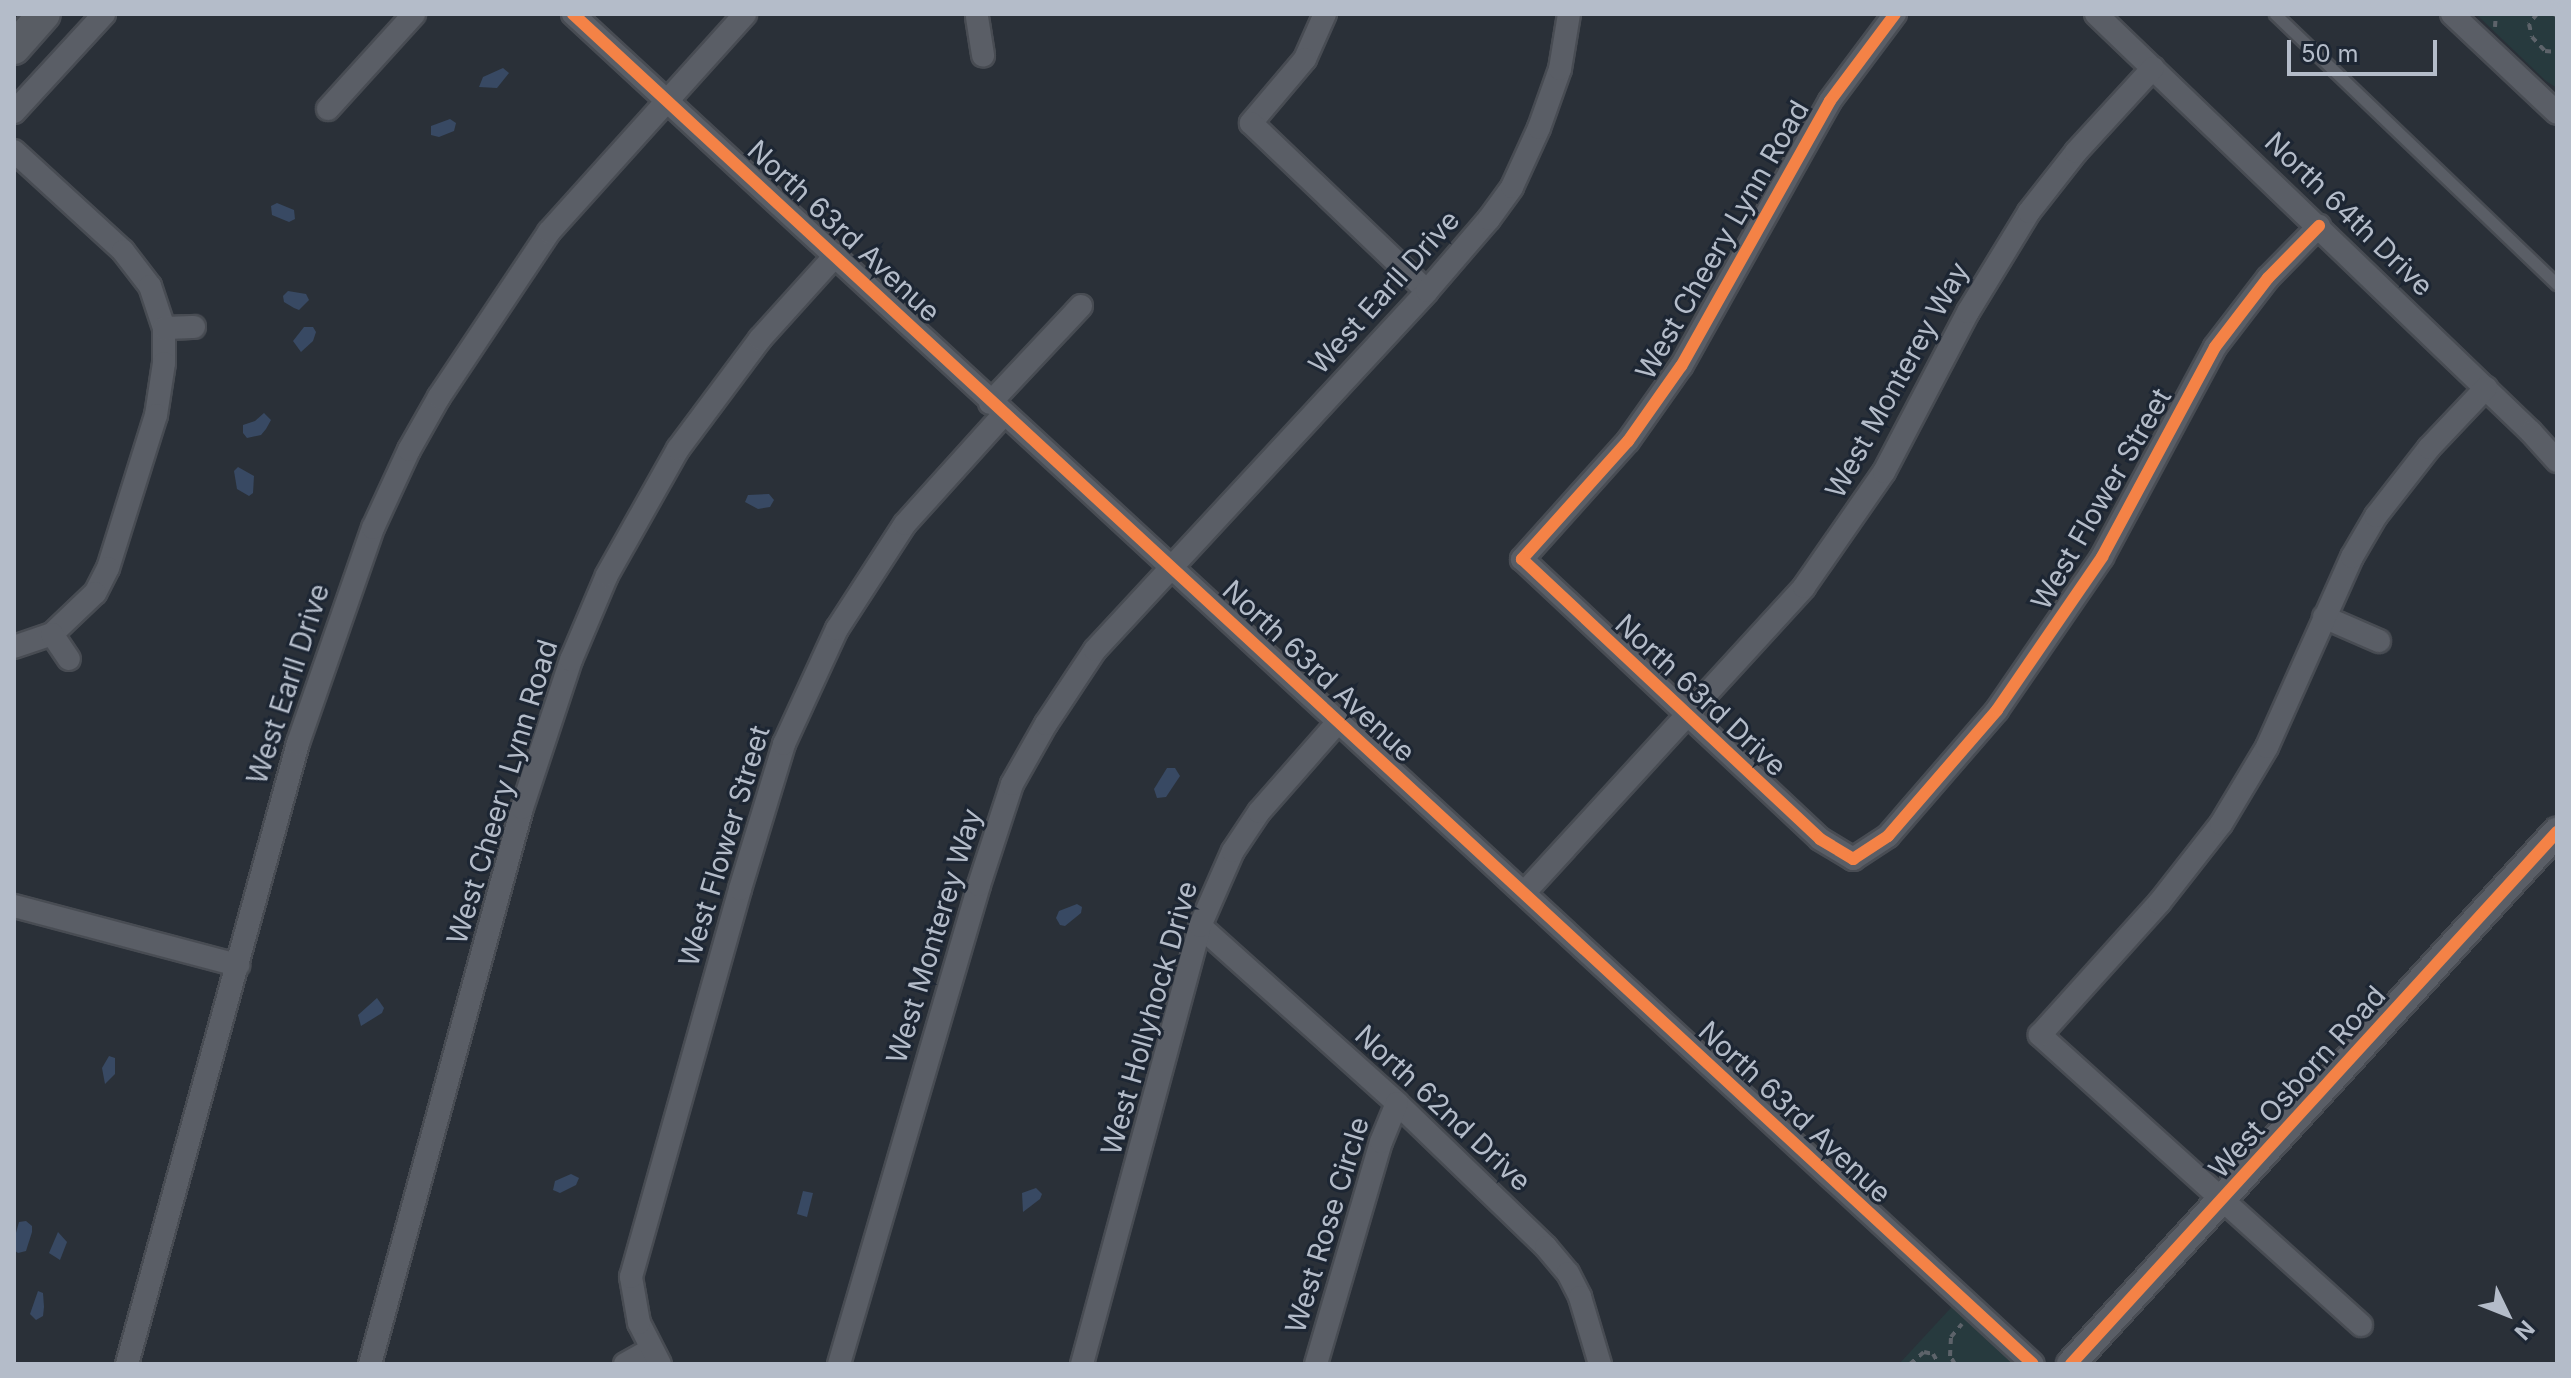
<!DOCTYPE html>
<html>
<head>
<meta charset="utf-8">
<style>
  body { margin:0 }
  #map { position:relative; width:2571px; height:1378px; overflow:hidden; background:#2a3038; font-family:Inter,sans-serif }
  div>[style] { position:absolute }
  .green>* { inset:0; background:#273a3e }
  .water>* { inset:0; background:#384963 }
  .path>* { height:4px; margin-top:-2px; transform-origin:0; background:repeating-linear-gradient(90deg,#5d636a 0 6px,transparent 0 12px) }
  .roads { filter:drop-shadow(2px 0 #484c53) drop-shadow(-2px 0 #484c53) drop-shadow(0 2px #484c53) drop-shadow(0 -2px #484c53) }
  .service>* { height:11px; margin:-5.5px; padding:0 5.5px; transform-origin:5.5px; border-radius:5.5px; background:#5a5e66 }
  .minor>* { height:22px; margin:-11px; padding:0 11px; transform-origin:11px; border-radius:11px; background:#5a5e66 }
  .tertiary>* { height:28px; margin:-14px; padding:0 14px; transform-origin:14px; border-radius:14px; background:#5a5e66 }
  .secondary>* { height:32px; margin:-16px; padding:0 16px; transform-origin:16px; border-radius:16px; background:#595d64 }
  .cycleway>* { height:12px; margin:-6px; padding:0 6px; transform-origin:6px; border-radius:6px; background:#f48246 }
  span { translate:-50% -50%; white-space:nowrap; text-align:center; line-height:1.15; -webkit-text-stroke:6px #1d2633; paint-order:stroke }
  .street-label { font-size:28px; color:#b4bcc9 }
  .frame { position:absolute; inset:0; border:16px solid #b4bcc9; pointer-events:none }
  .north { position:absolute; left:2467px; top:1274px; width:80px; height:80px; -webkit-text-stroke:6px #1d2633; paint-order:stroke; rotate:133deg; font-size:22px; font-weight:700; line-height:32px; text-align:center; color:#b4bcc9 }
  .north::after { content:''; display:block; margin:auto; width:28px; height:36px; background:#b4bcc9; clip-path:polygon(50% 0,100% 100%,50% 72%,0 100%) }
  .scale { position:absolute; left:2287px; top:40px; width:150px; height:36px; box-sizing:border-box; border:4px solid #b4bcc9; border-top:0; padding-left:10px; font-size:24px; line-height:28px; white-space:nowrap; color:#b4bcc9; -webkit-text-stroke:6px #1d2633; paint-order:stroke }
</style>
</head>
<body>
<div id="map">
  <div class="green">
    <div style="clip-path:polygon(2476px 14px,2557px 14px,2557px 88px,2546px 81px)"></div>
    <div style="clip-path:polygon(1959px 1299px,2028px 1364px,1899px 1364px)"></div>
  </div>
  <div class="water">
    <div style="clip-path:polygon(503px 68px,509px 73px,497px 88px,479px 87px,483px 77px)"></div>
    <div style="clip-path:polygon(450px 119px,456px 123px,454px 131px,439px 137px,431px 135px,431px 126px)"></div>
    <div style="clip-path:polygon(277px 203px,294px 210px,295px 219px,289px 222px,272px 215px,271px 206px)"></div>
    <div style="clip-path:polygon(288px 291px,306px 294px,309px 300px,299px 310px,294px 308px,284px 302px,283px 296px)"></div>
    <div style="clip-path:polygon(304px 327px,313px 327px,316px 332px,313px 341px,301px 352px,293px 341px)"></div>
    <div style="clip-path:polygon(264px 413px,271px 420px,266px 429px,261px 435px,247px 438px,243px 433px,243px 425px,255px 421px)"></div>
    <div style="clip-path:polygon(238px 467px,254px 476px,253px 493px,249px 496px,237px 489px,234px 471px)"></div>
    <div style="clip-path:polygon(769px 494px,774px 500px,770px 507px,758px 509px,745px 502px,748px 495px)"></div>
    <div style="clip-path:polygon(1167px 768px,1175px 768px,1180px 776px,1166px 797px,1157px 798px,1154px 789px)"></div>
    <div style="clip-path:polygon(1077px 904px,1082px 907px,1081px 913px,1065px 926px,1060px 925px,1056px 918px,1059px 911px)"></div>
    <div style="clip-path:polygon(377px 998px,384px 1008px,382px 1013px,361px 1026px,358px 1015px)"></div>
    <div style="clip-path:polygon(109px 1056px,115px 1058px,115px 1074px,105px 1084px,102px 1068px)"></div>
    <div style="clip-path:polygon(571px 1174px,579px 1178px,576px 1185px,560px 1193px,553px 1190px,555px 1181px)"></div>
    <div style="clip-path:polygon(1036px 1188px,1042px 1194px,1040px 1199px,1023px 1212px,1022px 1193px)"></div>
    <div style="clip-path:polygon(803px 1191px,813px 1193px,807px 1217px,797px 1214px)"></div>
    <div style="clip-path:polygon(26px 1221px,32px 1226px,32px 1232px,26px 1251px,18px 1253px,14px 1250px,14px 1240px,19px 1222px)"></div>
    <div style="clip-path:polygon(58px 1232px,67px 1242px,60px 1260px,49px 1253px)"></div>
    <div style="clip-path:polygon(38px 1291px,43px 1293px,44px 1307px,43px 1316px,36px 1320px,30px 1314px)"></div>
  </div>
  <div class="path">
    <div style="left:2506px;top:14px;width:7px"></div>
    <div style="left:2537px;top:14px;width:13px;rotate:129deg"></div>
    <div style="left:2529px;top:24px;width:13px;rotate:77deg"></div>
    <div style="left:2532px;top:37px;width:19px;rotate:47deg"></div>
    <div style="left:2545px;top:51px;width:12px;rotate:5deg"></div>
    <div style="left:2554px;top:14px;width:4px;rotate:34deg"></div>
    <div style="left:2495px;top:27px;width:13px;rotate:-86deg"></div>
    <div style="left:1910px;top:1364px;width:18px;rotate:-41deg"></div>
    <div style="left:1924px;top:1352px;width:9px;rotate:13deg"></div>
    <div style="left:1933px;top:1354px;width:12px;rotate:59deg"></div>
    <div style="left:1955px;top:1364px;width:9px;rotate:-122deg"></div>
    <div style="left:1950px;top:1356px;width:19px;rotate:-87deg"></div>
    <div style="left:1951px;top:1337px;width:17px;rotate:-50deg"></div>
  </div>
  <div class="roads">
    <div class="service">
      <div style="left:2275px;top:14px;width:390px;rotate:43.8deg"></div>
    </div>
    <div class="minor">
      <div style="left:573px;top:14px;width:1988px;rotate:42.76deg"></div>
      <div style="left:1325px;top:14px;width:49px;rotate:114deg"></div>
      <div style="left:1305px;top:59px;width:84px;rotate:130.2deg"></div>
      <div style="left:1251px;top:123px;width:243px;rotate:43.7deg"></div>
      <div style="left:1895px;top:14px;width:109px;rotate:126.8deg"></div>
      <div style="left:1830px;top:101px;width:304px;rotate:119.3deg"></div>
      <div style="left:1681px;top:366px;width:92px;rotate:125.2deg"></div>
      <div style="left:1628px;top:441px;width:159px;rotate:131.9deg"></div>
      <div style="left:1522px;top:559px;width:409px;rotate:43.2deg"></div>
      <div style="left:1820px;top:839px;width:39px;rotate:31deg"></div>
      <div style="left:1853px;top:859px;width:42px;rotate:-33.3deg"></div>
      <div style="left:1888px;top:836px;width:167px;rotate:-49.1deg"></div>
      <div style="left:1997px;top:710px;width:186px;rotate:-55.5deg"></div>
      <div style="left:2102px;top:557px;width:238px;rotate:-61.7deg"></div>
      <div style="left:2215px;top:347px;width:87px;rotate:-52.5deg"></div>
      <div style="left:2268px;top:278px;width:73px;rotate:-45.6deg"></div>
      <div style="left:2096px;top:14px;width:603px;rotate:43.86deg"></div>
      <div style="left:2531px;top:432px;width:39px;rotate:48deg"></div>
      <div style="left:2452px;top:14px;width:144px;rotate:43.3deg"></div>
      <div style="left:977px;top:17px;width:39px;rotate:81deg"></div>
      <div style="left:328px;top:109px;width:128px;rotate:-47.8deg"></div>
      <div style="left:14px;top:112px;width:133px;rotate:-47.4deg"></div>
      <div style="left:14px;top:151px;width:148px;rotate:42.5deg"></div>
      <div style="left:123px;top:251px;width:44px;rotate:52.4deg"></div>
      <div style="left:150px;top:286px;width:44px;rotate:71.6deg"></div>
      <div style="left:164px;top:328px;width:35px;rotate:90deg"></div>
      <div style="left:164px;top:363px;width:53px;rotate:98.7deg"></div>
      <div style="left:156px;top:415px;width:160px;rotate:107.4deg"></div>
      <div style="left:108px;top:568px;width:28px;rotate:117deg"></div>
      <div style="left:95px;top:593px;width:59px;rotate:136.4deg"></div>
      <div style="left:52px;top:634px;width:40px;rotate:161.1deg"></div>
      <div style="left:164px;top:328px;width:30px;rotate:-2deg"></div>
      <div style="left:990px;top:403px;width:133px;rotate:-46.8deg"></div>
      <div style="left:2324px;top:617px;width:60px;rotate:23.6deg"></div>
      <div style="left:52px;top:634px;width:30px;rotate:56deg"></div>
      <div style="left:1524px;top:893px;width:415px;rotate:-47.5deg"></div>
      <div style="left:1804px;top:587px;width:140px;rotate:-55.2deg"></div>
      <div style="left:1884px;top:472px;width:181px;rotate:-62.3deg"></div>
      <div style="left:1968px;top:312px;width:117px;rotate:-58.6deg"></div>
      <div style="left:2029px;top:212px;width:76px;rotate:-51.9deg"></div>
      <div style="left:2076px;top:152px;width:114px;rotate:-47.5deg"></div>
      <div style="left:14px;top:906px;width:232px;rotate:14.8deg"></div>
      <div style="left:1200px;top:926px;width:265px;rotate:41.9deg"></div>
      <div style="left:1397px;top:1103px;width:207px;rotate:44deg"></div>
      <div style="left:1546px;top:1247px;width:34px;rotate:50deg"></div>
      <div style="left:1568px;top:1273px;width:27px;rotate:63deg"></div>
      <div style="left:1580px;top:1297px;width:70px;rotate:73.4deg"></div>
      <div style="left:2361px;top:1325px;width:433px;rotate:-137.9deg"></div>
      <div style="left:2040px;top:1035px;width:178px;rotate:-48deg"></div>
      <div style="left:2159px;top:903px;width:100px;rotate:-51.9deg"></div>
      <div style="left:2221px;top:824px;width:90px;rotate:-59.1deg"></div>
      <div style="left:2267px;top:747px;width:208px;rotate:-65.9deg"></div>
      <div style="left:2352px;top:557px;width:48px;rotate:-59.7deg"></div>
      <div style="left:2376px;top:516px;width:86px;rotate:-52.1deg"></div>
      <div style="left:2429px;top:448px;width:83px;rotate:-46.5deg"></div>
      <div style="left:127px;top:1364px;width:644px;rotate:-74.6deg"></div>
      <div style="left:298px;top:743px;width:228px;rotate:-70.8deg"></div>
      <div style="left:373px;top:528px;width:86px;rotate:-65.2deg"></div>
      <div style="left:409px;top:450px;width:61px;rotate:-60.5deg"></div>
      <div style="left:439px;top:397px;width:198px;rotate:-56.3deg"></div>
      <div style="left:549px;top:232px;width:293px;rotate:-48deg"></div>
      <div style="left:370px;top:1364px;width:576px;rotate:-74.71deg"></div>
      <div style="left:522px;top:808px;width:156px;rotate:-71.7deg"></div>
      <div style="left:571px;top:660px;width:92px;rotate:-67deg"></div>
      <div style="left:607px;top:575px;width:145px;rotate:-60.6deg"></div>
      <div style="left:678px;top:449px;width:137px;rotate:-53.3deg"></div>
      <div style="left:760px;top:339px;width:113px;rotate:-47.9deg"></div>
      <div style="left:625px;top:1364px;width:29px;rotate:-29deg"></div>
      <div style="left:660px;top:1364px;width:46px;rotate:-117.1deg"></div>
      <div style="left:639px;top:1323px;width:47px;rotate:-99.9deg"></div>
      <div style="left:631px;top:1277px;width:403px;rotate:-74.3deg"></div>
      <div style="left:740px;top:889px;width:152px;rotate:-73.1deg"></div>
      <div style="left:784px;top:744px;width:127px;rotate:-65.3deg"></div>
      <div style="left:837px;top:629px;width:125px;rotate:-57.1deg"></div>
      <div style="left:905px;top:524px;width:148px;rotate:-48deg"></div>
      <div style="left:839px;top:1364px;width:499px;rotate:-73.7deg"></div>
      <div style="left:979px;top:885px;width:106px;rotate:-71.9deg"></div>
      <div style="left:1012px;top:784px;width:69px;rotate:-60.5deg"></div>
      <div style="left:1046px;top:724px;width:89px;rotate:-56.5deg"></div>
      <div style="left:1095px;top:650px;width:489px;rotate:-47.2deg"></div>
      <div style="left:1427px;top:291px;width:95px;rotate:-49.3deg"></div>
      <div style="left:1489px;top:219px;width:39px;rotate:-54deg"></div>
      <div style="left:1512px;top:187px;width:65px;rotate:-65.4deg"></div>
      <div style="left:1539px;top:128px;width:63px;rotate:-70.4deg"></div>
      <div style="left:1560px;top:69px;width:56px;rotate:-80.7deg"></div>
      <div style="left:1082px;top:1364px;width:454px;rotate:-74.9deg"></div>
      <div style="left:1200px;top:926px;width:82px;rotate:-66.3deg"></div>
      <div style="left:1233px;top:851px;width:47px;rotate:-56.3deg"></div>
      <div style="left:1259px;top:812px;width:121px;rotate:-48.7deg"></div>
      <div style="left:1316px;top:1364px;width:231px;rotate:-73.7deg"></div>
      <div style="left:1381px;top:1142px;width:42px;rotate:-67.7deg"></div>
    </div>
    <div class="tertiary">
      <div style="left:2071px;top:1364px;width:721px;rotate:-47.59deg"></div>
    </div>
    <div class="secondary">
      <div style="left:14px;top:48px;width:45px;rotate:-48.6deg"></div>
    </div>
  </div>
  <div class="cycleway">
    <div style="left:573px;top:14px;width:1988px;rotate:42.76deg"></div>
    <div style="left:1895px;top:14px;width:109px;rotate:126.8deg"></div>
    <div style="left:1830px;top:101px;width:304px;rotate:119.3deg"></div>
    <div style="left:1681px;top:366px;width:92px;rotate:125.2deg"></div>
    <div style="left:1628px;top:441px;width:159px;rotate:131.9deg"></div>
    <div style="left:1522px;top:559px;width:409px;rotate:43.2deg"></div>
    <div style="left:1820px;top:839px;width:39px;rotate:31deg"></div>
    <div style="left:1853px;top:859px;width:42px;rotate:-33.3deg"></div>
    <div style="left:1888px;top:836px;width:167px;rotate:-49.1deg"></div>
    <div style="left:1997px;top:710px;width:186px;rotate:-55.5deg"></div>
    <div style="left:2102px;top:557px;width:238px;rotate:-61.7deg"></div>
    <div style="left:2215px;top:347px;width:87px;rotate:-52.5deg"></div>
    <div style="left:2268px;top:278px;width:73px;rotate:-45.6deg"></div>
    <div style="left:2071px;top:1364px;width:721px;rotate:-47.59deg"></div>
  </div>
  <div class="street-label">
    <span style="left:2349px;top:214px;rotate:44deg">North 64th Drive</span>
    <span style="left:844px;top:231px;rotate:43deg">North 63rd Avenue</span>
    <span style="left:1722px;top:240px;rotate:-60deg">West Cheery Lynn Road</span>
    <span style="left:1384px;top:292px;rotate:-48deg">West Earll Drive</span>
    <span style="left:1897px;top:380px;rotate:-61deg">West Monterey Way</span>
    <span style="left:2101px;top:499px;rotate:-60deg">West Flower Street</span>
    <span style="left:1319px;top:671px;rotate:43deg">North 63rd Avenue</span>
    <span style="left:288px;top:684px;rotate:-72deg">West Earll Drive</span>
    <span style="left:1701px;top:695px;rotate:43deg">North 63rd Drive</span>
    <span style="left:502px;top:792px;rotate:-73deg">West Cheery Lynn Road</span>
    <span style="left:724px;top:846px;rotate:-73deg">West Flower Street</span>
    <span style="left:934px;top:936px;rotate:-73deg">West Monterey Way</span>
    <span style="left:1149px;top:1018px;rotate:-74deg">West Hollyhock Drive</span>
    <span style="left:2297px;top:1082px;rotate:-48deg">West Osborn Road</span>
    <span style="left:1443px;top:1108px;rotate:43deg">North 62nd Drive</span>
    <span style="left:1795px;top:1112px;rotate:43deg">North 63rd Avenue</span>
    <span style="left:1327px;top:1225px;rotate:-73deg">West Rose Circle</span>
  </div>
  <div class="frame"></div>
  <div class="north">N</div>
  <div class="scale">50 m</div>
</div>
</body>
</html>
